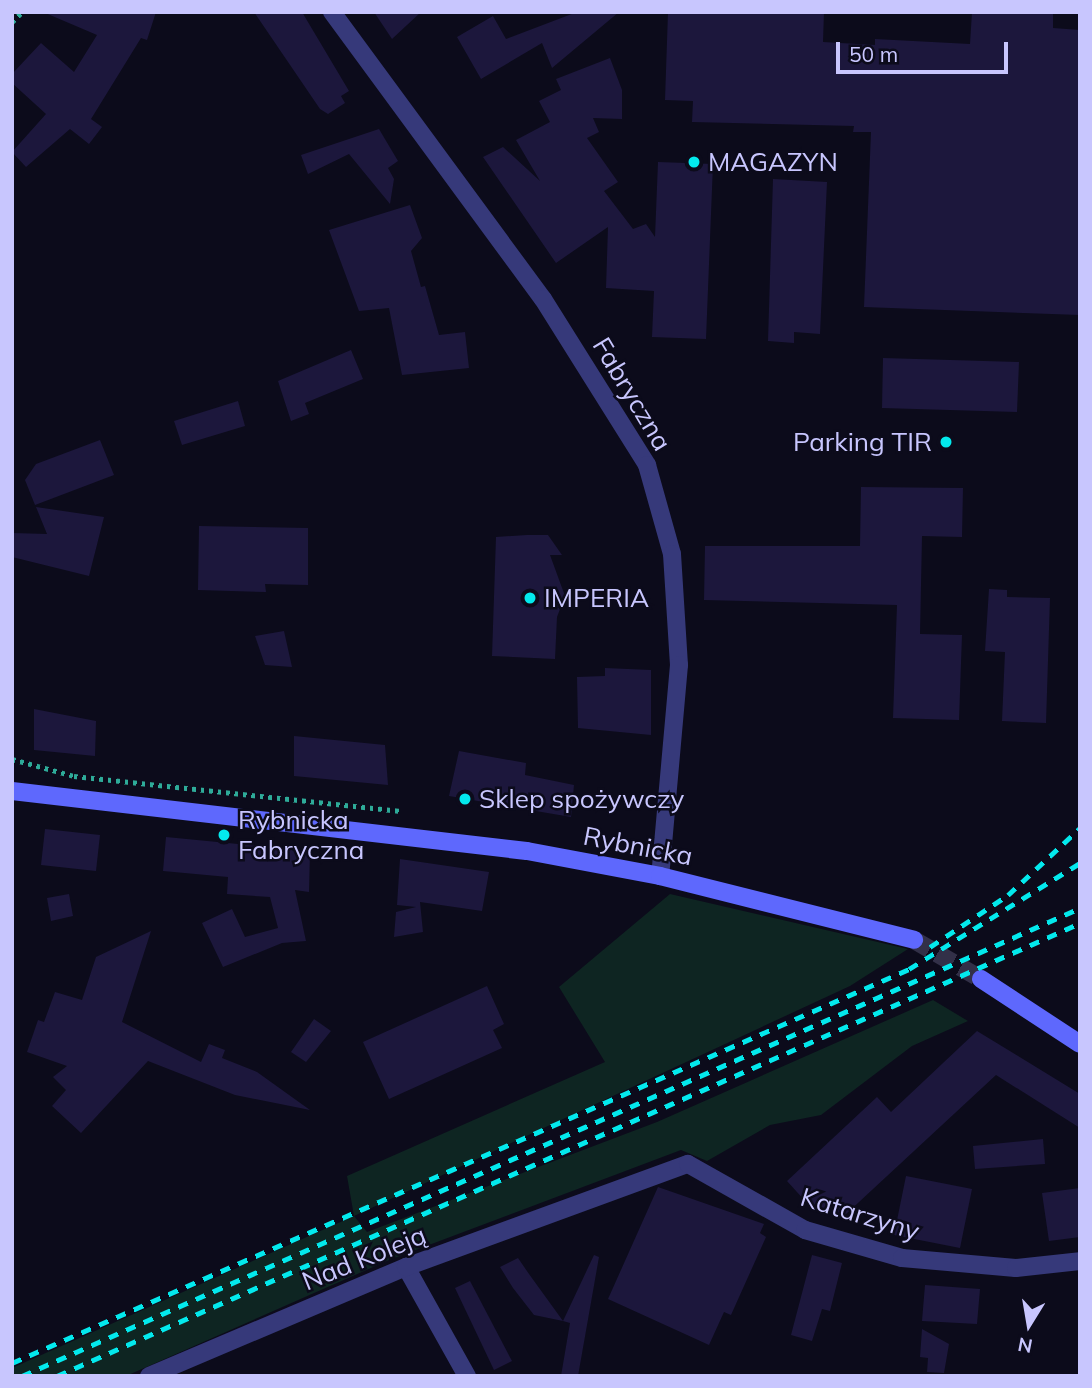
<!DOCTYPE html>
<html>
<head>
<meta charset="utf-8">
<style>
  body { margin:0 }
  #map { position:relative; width:1092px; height:1388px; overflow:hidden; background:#0c0b1b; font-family:Mulish,sans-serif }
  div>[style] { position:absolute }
  .green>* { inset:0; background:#0e2522 }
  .building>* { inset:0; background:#1c173c }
  .secondary-tunnel>* { height:18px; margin-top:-9px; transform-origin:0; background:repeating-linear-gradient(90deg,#323048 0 18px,transparent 0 27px) }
  .path>* { height:4.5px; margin-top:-2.25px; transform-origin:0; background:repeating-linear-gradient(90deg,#2eab99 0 3.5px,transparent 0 8.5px) }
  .street>* { height:18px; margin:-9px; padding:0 9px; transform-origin:9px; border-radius:9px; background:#36397a }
  .secondary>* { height:18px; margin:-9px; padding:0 9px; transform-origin:9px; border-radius:9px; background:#5e68fd }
  .rail>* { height:5px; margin-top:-2.5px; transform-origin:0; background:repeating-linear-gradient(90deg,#03e9ed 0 10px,transparent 0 19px) }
  .dots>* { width:19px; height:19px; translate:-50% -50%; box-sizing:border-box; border:4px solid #0c0b1b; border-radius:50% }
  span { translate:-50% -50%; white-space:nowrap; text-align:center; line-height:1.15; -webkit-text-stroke:5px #0c0b1b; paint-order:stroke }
  .poi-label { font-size:26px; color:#c8c6fe }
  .left { translate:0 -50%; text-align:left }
  .right { translate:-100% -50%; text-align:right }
  .street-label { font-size:26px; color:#c8c6fe }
  .frame { position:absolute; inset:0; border:14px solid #c8c6fe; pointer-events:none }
  .north { position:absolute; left:994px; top:1290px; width:70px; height:70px; -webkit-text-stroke:5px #0c0b1b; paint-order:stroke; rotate:191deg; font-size:19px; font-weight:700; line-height:28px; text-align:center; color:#c8c6fe }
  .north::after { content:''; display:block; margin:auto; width:24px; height:32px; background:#c8c6fe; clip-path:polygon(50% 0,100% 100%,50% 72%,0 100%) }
  .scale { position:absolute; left:836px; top:42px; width:172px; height:32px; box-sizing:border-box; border:4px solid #c8c6fe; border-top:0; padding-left:9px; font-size:21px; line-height:24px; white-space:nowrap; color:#c8c6fe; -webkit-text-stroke:5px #0c0b1b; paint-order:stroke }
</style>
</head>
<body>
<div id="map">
  <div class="green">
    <div style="clip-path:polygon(670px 894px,908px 949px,850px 986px,354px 1216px,367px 1232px,657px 1122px,933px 1000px,968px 1021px,912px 1046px,821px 1115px,770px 1125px,707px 1161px,681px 1150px,389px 1260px,126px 1376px,12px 1376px,12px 1368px,354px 1216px,347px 1176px,605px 1062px,559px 987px)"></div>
  </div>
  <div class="building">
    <div style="clip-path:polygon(43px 12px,156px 12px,147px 40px,141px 38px,91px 119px,102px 127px,89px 144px,70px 129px,26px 167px,12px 152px,46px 114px,12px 83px,12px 74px,41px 43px,74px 72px,97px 35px)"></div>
    <div style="clip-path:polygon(254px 12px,302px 12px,349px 91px,341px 96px,345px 103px,328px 114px,320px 109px)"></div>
    <div style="clip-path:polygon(374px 12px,421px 12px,392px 39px)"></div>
    <div style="clip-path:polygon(577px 12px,619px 12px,552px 68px,542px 43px,481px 79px,457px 37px,493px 16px,506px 39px)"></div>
    <div style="clip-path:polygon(668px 12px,824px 12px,823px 42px,875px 45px,875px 39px,970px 44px,972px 12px,1053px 12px,1053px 28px,1080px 30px,1080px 315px,864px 307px,871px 132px,853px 132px,854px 126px,692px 122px,693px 101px,665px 100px)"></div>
    <div style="clip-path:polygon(610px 58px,622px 90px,622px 119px,593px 118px,599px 132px,587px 138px,618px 182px,604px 191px,633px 229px,646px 224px,655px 237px,658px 162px,713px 164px,706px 339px,652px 337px,654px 291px,606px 288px,608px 227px,556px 263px,483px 157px,503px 147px,540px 181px,516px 140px,550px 122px,539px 101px,561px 90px,556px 79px)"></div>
    <div style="clip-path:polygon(379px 129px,398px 161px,388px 168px,394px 179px,390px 204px,349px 154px,308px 174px,301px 155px)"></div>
    <div style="clip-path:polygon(773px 179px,827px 182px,820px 334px,794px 332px,794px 343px,768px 341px)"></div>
    <div style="clip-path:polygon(410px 205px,422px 238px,411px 251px,421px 287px,425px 286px,439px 335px,465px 332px,469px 368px,402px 375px,389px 308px,359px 311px,329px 230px)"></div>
    <div style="clip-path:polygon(351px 350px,363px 379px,305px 403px,309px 414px,291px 421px,278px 381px)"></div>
    <div style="clip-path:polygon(883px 358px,1019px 362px,1017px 412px,882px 408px)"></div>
    <div style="clip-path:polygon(238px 401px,245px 426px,182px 445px,174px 421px)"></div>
    <div style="clip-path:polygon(100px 440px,114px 475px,35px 505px,25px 480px,36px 464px)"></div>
    <div style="clip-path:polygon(861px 487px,963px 488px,962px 537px,922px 536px,920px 634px,962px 635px,959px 720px,893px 718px,897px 605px,704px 600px,705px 546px,860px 546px)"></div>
    <div style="clip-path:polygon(36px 507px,104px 517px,89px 576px,12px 557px,12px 533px,47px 534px)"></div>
    <div style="clip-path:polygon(199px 526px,308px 528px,308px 585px,265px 584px,266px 592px,198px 590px)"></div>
    <div style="clip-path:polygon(527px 535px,548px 535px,562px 555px,550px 555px,565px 596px,557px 617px,555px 659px,492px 656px,496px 537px)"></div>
    <div style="clip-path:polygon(989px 589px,1007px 590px,1007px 597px,1050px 598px,1046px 723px,1002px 721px,1005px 652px,985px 651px)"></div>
    <div style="clip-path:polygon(284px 631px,292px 667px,265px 665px,255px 636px)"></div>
    <div style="clip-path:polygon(605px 668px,651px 670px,651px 735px,578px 728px,577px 677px,605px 676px)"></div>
    <div style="clip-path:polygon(34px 709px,96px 721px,95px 756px,34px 750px)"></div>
    <div style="clip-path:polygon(294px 736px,385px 745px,388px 785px,294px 776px)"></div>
    <div style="clip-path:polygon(459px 751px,526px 763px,525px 775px,574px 785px,571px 817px,449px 796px)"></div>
    <div style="clip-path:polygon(45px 829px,100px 835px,96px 871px,41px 865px)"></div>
    <div style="clip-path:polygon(166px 837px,310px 851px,309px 892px,295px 890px,306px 941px,282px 943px,223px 967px,202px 923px,232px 909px,245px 937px,278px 928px,270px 897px,227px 894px,228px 877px,163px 871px)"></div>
    <div style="clip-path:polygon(400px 859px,489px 872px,482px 911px,420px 902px,423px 932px,394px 937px,396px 912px,416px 907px,397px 905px)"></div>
    <div style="clip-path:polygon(69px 894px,73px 916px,51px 921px,47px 898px)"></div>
    <div style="clip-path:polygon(151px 931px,122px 1022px,201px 1062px,209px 1044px,225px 1050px,222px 1058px,257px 1072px,310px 1110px,235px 1095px,148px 1061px,81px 1133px,52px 1106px,66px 1090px,53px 1077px,67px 1066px,27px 1052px,38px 1020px,44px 1022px,55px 992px,82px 1000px,96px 957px)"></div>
    <div style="clip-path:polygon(487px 986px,504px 1024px,493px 1030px,502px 1048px,389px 1099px,363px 1042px)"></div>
    <div style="clip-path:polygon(314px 1019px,331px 1031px,306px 1062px,291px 1052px)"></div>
    <div style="clip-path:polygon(977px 1031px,1080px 1094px,1080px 1128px,996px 1075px,845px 1215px,806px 1202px,787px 1181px,877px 1097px,891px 1112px)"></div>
    <div style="clip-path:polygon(1043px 1139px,1045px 1164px,975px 1169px,973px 1146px)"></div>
    <div style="clip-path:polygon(906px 1176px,972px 1189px,960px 1248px,894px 1235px)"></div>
    <div style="clip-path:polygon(658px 1187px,764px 1224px,760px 1233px,766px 1237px,731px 1315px,724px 1312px,709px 1345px,608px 1299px)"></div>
    <div style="clip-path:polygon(1080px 1188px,1080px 1237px,1049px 1241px,1042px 1193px)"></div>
    <div style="clip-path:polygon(594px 1255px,599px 1257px,578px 1376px,561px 1376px,570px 1323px,563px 1321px)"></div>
    <div style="clip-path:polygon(812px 1255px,842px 1263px,830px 1311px,822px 1309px,812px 1341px,791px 1335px)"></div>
    <div style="clip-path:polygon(518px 1258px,529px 1274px,563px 1321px,534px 1315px,513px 1288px,500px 1267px)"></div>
    <div style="clip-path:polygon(470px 1281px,512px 1361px,494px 1370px,455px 1288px)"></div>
    <div style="clip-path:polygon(925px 1285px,980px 1289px,977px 1324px,922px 1321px)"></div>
    <div style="clip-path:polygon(922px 1329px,949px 1344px,944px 1373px,927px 1372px,928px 1358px,920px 1357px)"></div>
  </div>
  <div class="secondary-tunnel">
    <div style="left:914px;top:940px;width:78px;rotate:30.2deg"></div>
  </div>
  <div class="path">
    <div style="left:12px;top:22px;width:14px;rotate:-45deg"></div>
    <div style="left:12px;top:759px;width:64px;rotate:15.3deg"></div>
    <div style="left:74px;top:776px;width:331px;rotate:6.1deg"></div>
  </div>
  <div class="street">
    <div style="left:332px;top:12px;width:356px;rotate:53.7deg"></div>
    <div style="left:543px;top:299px;width:196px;rotate:57.9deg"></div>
    <div style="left:647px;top:465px;width:92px;rotate:74.3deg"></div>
    <div style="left:672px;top:554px;width:111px;rotate:86.4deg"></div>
    <div style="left:679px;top:665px;width:212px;rotate:95.1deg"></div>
    <div style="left:406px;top:1267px;width:125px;rotate:60.8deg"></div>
    <div style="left:149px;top:1376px;width:279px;rotate:-23deg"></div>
    <div style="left:406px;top:1267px;width:300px;rotate:-20.1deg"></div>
    <div style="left:688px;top:1164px;width:134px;rotate:29.4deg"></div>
    <div style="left:805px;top:1230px;width:101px;rotate:16.1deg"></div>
    <div style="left:902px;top:1258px;width:114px;rotate:5deg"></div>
    <div style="left:1016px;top:1268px;width:64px;rotate:-6.2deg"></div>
  </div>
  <div class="secondary">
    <div style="left:12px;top:791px;width:518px;rotate:6.65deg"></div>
    <div style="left:527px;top:851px;width:135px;rotate:10.6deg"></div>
    <div style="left:660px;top:876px;width:262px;rotate:14.1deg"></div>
    <div style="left:981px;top:979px;width:118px;rotate:33.3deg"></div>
  </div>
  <div class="rail">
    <div style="left:930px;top:947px;width:94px;rotate:-33.7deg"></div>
    <div style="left:1008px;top:895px;width:98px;rotate:-42.9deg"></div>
    <div style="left:12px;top:1363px;width:980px;rotate:-23.71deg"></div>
    <div style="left:909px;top:969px;width:201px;rotate:-31.8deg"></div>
    <div style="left:22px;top:1376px;width:1157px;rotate:-23.86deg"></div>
    <div style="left:57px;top:1376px;width:1119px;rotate:-23.88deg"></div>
  </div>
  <div class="dots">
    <div style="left:694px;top:162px;background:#03e9ed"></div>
    <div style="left:946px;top:442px;background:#03e9ed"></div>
    <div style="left:530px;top:598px;background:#03e9ed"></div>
    <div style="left:465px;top:799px;background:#03e9ed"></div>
    <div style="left:224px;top:835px;background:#03e9ed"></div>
  </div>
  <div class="poi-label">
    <span class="left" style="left:708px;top:162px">MAGAZYN</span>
    <span class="right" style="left:932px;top:442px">Parking TIR</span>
    <span class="left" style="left:544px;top:598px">IMPERIA</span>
    <span class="left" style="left:479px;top:799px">Sklep spożywczy</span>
    <span class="left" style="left:238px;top:835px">Rybnicka<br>Fabryczna</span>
  </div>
  <div class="street-label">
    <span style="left:632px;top:394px;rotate:59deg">Fabryczna</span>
    <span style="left:638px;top:846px;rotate:11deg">Rybnicka</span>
    <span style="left:860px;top:1214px;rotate:17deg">Katarzyny</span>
    <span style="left:364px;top:1258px;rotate:-22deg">Nad Koleją</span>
  </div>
  <div class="frame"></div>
  <div class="north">N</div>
  <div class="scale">50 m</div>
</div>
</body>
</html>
